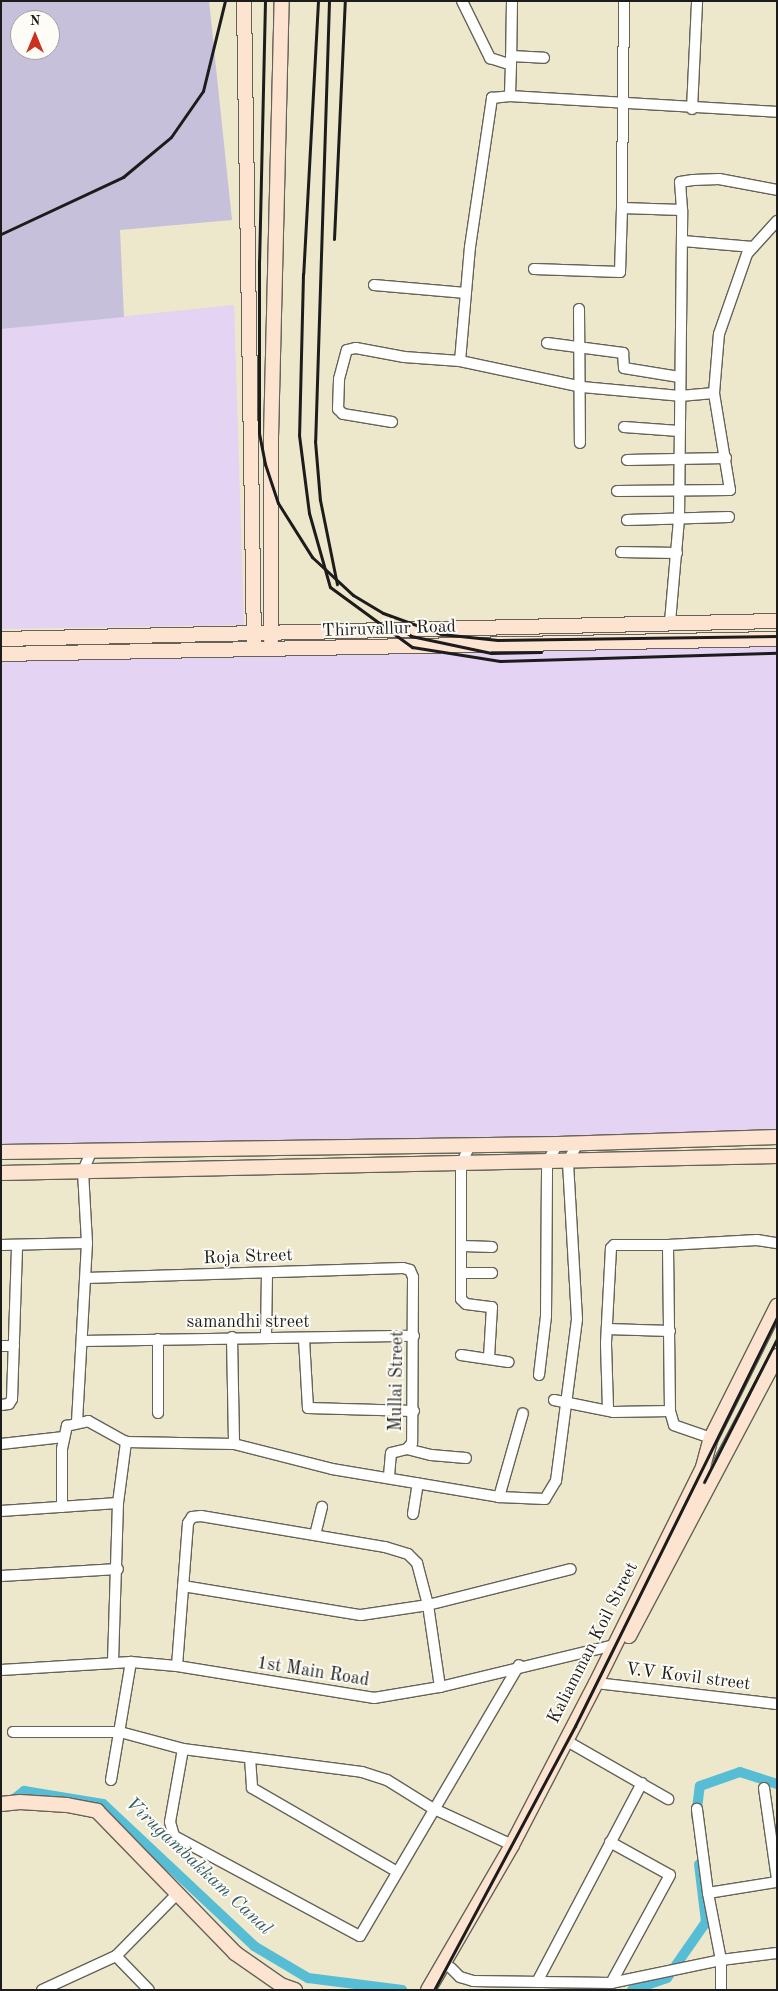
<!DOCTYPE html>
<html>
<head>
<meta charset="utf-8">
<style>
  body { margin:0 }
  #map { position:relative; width:778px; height:1991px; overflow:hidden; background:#ede7cb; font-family:"Old Standard TT",serif }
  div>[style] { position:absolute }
  .built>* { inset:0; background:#e4d3f2 }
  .industrial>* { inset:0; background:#c6c0da }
  .canal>* { height:10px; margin:-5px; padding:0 5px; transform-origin:5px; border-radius:5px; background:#57bdd5 }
  .roads { filter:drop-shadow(1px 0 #656359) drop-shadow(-1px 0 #656359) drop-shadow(0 1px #656359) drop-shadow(0 -1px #656359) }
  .street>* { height:10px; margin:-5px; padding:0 5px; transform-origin:5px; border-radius:5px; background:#fff }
  .secondary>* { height:14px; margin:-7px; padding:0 7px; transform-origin:7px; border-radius:7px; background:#fde4d0 }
  .rail>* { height:3px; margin:-1.5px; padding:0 1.5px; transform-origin:1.5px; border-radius:1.5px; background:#1c1c1c }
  span { translate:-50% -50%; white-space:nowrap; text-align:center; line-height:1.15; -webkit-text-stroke:4px #fdfcf7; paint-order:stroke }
  .street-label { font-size:18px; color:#1c1c1c }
  .water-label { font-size:19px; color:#345c66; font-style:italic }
  .frame { position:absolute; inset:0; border:2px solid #1c1c1c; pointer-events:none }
  .north { position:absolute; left:10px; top:10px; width:50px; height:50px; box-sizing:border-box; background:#fdfcf7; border:1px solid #a3a29f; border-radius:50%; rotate:0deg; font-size:14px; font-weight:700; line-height:20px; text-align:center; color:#1c1c1c }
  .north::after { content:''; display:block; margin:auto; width:18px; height:22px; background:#c8321e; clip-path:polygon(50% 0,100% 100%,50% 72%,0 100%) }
</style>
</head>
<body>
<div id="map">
  <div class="built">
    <div style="clip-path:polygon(234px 305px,244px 625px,1px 629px,1px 329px)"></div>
    <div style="clip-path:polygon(777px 643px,777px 1139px,1px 1151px,1px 660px)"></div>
  </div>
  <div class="industrial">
    <div style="clip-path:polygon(evenodd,1px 1px,209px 1px,232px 220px,120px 230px,124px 317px,1px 329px,1px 1px,20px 20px,50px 20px,50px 50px,20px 50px,20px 20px)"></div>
  </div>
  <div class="canal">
    <div style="left:8px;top:1804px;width:21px;rotate:-39deg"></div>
    <div style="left:24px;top:1791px;width:80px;rotate:9.3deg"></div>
    <div style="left:103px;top:1804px;width:207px;rotate:43.2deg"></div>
    <div style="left:254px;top:1946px;width:63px;rotate:30.7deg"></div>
    <div style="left:308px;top:1978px;width:95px;rotate:7.3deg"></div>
    <div style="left:696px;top:1817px;width:31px;rotate:-83deg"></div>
    <div style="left:700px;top:1786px;width:42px;rotate:-19.3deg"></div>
    <div style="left:740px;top:1772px;width:39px;rotate:18deg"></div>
    <div style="left:632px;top:1990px;width:37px;rotate:-19deg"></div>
    <div style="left:667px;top:1978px;width:68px;rotate:-55.1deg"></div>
    <div style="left:706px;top:1922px;width:58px;rotate:-96.9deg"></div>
  </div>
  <div class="roads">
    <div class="street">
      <div style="left:462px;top:1px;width:64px;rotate:63.8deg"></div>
      <div style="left:490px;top:58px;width:22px;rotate:18deg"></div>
      <div style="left:511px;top:65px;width:31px;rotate:92deg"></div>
      <div style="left:624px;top:1px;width:207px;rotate:90.6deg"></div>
      <div style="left:622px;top:208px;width:60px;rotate:1.9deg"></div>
      <div style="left:682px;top:210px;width:28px;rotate:-94deg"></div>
      <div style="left:680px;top:182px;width:13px;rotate:-9deg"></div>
      <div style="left:693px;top:180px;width:26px;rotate:-2deg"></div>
      <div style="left:719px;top:179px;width:59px;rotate:10.7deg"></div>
      <div style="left:511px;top:56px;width:33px;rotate:3deg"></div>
      <div style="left:511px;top:65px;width:64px;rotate:-89.1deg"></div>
      <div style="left:692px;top:109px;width:108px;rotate:-87.3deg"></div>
      <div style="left:683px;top:241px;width:70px;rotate:4.9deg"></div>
      <div style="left:534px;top:269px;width:86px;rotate:2deg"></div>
      <div style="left:620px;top:272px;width:64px;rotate:-88.2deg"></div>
      <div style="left:374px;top:285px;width:92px;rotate:5deg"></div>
      <div style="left:579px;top:309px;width:134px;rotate:89.6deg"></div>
      <div style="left:547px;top:343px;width:77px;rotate:7.5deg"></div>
      <div style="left:623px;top:353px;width:15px;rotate:86deg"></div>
      <div style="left:624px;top:368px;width:56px;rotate:9.3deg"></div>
      <div style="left:460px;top:361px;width:114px;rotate:-85deg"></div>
      <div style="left:470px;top:247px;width:151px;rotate:-81.6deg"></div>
      <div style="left:492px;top:98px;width:18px;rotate:-6deg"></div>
      <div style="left:510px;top:96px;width:267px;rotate:3.4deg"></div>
      <div style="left:392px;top:422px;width:50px;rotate:-170.7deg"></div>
      <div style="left:343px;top:414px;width:7px;rotate:-135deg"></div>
      <div style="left:338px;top:409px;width:30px;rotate:-88deg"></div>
      <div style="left:339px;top:379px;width:30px;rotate:-75deg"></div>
      <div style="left:347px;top:350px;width:9px;rotate:-13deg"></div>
      <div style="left:356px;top:348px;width:49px;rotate:10.6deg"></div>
      <div style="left:404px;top:357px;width:56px;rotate:4.1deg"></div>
      <div style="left:460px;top:361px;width:125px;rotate:12deg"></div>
      <div style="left:582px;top:387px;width:98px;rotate:5.2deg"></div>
      <div style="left:680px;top:396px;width:34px;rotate:-5deg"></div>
      <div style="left:624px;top:427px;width:55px;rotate:4.2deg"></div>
      <div style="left:627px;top:460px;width:99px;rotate:-1.2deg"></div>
      <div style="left:617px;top:491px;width:113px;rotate:-0.5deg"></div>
      <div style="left:730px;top:490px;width:98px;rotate:-99.4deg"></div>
      <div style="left:714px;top:393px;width:59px;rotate:-85.2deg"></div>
      <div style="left:719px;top:334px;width:85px;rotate:-70.7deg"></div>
      <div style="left:747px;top:254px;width:45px;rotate:-47.7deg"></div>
      <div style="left:627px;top:520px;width:102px;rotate:-1.7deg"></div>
      <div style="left:621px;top:552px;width:56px;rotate:1deg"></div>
      <div style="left:670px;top:622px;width:103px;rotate:-85deg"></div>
      <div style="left:679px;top:519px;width:309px;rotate:-89.4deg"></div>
      <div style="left:470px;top:1145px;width:21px;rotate:115deg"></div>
      <div style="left:461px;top:1164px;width:135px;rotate:90deg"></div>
      <div style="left:461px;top:1299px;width:7px;rotate:45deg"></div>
      <div style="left:466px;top:1304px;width:26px;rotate:7deg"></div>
      <div style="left:492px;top:1307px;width:51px;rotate:93.4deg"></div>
      <div style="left:1px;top:1245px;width:86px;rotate:-1.3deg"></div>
      <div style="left:463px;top:1246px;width:29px;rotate:2deg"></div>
      <div style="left:462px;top:1273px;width:30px"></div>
      <div style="left:86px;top:1278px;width:317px;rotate:-1.8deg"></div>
      <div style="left:403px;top:1268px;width:7px;rotate:16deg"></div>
      <div style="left:410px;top:1270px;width:8px;rotate:67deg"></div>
      <div style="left:413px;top:1277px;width:166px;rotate:90.3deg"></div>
      <div style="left:412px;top:1443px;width:8px;rotate:130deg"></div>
      <div style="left:407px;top:1449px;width:16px;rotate:166deg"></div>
      <div style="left:391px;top:1453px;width:23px;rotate:95deg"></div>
      <div style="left:607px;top:1329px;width:63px;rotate:1.8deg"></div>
      <div style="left:232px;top:1337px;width:107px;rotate:88.9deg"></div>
      <div style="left:266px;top:1337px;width:64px;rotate:-89.1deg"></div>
      <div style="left:158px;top:1339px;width:74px;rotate:90deg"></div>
      <div style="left:304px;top:1339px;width:69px;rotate:86.7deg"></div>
      <div style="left:308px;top:1408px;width:106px;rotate:1.6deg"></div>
      <div style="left:82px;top:1341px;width:332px;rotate:-0.9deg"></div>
      <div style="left:1px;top:1346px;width:13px"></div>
      <div style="left:461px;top:1355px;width:48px;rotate:8.5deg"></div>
      <div style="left:539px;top:1375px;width:59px;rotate:-83.2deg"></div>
      <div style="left:546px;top:1316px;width:154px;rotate:-89.6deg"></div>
      <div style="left:547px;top:1162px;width:21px;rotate:-59deg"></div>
      <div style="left:554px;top:1400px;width:60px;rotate:11.5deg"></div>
      <div style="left:613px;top:1412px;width:57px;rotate:-1deg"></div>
      <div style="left:1px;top:1405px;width:8px;rotate:-7deg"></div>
      <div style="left:9px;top:1404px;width:6px;rotate:-59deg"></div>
      <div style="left:12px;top:1399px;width:154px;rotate:-88.1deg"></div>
      <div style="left:608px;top:1408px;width:65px;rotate:-91.8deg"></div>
      <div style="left:606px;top:1343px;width:95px;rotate:-87deg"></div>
      <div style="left:611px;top:1248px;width:4px;rotate:-45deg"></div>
      <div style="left:614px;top:1245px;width:54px"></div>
      <div style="left:77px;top:1422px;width:179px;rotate:-86.8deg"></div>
      <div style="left:87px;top:1243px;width:72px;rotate:-93.2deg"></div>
      <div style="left:83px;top:1171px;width:23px;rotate:-67deg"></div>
      <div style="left:711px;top:1438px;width:39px;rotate:-161deg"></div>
      <div style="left:674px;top:1425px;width:15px;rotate:-106deg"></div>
      <div style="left:670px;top:1411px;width:166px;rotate:-90.7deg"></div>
      <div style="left:668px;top:1245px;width:89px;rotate:-3.2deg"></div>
      <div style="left:757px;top:1240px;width:20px;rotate:9deg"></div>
      <div style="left:1px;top:1444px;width:63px;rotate:-6.3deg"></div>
      <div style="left:407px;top:1449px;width:25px;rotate:14deg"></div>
      <div style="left:431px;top:1455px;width:35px;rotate:5deg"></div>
      <div style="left:499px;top:1497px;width:87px;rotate:-74.1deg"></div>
      <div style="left:62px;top:1507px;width:58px;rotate:-90deg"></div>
      <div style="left:62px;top:1449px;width:24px;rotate:-78deg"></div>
      <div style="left:67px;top:1426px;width:22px;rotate:-13deg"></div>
      <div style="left:88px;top:1421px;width:43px;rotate:28.9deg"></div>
      <div style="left:126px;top:1442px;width:108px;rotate:1.1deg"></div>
      <div style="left:234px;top:1444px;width:101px;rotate:14.3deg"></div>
      <div style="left:332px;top:1469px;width:169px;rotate:9.5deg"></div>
      <div style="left:499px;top:1497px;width:46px;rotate:2.5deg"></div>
      <div style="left:545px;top:1499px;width:21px;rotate:-59deg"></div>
      <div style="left:556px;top:1481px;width:163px;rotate:-82.6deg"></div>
      <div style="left:577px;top:1319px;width:158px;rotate:-93.3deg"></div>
      <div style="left:568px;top:1161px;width:21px;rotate:-61deg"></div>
      <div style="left:1px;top:1511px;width:117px;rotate:-3.9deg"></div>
      <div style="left:413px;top:1514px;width:31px;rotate:-81deg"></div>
      <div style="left:315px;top:1535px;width:29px;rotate:-76deg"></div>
      <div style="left:1px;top:1576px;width:117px;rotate:-3.4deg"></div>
      <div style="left:183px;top:1586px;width:180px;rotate:9.3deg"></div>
      <div style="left:361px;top:1615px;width:68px;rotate:-8.5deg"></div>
      <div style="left:428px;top:1605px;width:147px;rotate:-14.1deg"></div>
      <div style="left:113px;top:1662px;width:159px;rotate:-88.2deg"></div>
      <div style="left:118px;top:1503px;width:62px;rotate:-82.5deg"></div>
      <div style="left:177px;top:1666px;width:143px;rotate:-85.6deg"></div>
      <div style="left:188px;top:1523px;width:7px;rotate:-56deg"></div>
      <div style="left:192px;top:1517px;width:9px;rotate:-6deg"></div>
      <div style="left:201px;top:1516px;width:187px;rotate:9.6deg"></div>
      <div style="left:385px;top:1547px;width:24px;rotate:17deg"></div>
      <div style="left:408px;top:1554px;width:13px;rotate:45deg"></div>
      <div style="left:417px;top:1563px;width:43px;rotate:75.3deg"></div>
      <div style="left:428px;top:1605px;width:83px;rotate:81.7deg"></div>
      <div style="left:1px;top:1670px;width:130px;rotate:-3.5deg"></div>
      <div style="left:131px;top:1662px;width:46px;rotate:5deg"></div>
      <div style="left:177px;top:1666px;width:200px;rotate:9.2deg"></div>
      <div style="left:374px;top:1698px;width:67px;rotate:-9.5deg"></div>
      <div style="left:440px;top:1687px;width:180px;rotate:-13.5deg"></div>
      <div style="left:596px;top:1683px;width:182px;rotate:6.6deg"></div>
      <div style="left:13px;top:1732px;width:107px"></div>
      <div style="left:120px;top:1732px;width:65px;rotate:15.1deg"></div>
      <div style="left:183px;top:1749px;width:180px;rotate:7.3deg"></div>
      <div style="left:362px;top:1772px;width:26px;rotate:18deg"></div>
      <div style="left:387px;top:1780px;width:53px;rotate:31.9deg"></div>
      <div style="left:432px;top:1808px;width:88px;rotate:24.8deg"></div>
      <div style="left:572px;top:1744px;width:111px;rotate:29.8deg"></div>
      <div style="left:183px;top:1749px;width:74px;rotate:100.1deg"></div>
      <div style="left:170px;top:1822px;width:15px;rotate:74deg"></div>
      <div style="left:174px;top:1836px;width:211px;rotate:28.3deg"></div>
      <div style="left:360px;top:1936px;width:314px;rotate:-59.6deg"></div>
      <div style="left:250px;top:1758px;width:30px;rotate:86deg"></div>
      <div style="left:252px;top:1788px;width:166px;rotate:30deg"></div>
      <div style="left:111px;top:1780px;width:120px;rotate:-80.4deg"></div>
      <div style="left:764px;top:1788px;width:92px;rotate:81.9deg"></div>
      <div style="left:610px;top:1842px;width:68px;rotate:28.8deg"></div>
      <div style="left:670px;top:1875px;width:123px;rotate:118.6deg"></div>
      <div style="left:708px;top:1893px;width:70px;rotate:-9.1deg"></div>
      <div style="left:116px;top:1956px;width:47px;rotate:45.9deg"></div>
      <div style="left:451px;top:1968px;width:13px;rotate:45deg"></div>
      <div style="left:460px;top:1977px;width:14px;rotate:17deg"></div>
      <div style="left:473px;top:1981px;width:138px;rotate:0.8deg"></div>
      <div style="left:611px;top:1983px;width:112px;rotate:-11.8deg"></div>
      <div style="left:721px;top:1960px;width:68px;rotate:-101deg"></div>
      <div style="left:708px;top:1893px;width:85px;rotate:-97.5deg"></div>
      <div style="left:537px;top:1982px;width:225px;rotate:-62.2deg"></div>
      <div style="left:42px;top:1990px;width:81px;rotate:-24.7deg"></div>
      <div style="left:116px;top:1956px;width:87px;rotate:-45.5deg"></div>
      <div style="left:721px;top:1990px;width:30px;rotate:-90deg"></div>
      <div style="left:721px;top:1960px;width:56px;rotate:-7.1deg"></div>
    </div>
    <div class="secondary">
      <div style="left:244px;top:1px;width:641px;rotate:89.11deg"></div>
      <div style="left:1px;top:639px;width:776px;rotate:-1.33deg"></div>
      <div style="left:271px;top:640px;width:203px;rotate:-90deg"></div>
      <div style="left:271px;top:437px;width:436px;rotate:-88.6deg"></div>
      <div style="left:1px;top:654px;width:776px;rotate:-1.11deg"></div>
      <div style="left:1px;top:1152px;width:557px;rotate:-0.82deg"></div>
      <div style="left:558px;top:1144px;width:219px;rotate:-1.8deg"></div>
      <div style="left:1px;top:1173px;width:776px;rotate:-1.25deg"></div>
      <div style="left:629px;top:1636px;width:317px;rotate:-62.1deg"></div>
      <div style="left:1px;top:1804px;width:19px;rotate:-6deg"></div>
      <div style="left:20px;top:1802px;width:47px;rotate:3.7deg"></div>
      <div style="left:67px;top:1805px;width:31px;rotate:11deg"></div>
      <div style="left:97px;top:1811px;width:198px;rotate:45.8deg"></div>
      <div style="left:235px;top:1953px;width:56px;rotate:34.8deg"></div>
      <div style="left:281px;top:1985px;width:15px;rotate:20deg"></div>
      <div style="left:428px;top:1990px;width:168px;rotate:-59.9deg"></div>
      <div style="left:512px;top:1845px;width:182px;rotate:-62.6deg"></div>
      <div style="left:596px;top:1683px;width:241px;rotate:-63.6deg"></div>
      <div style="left:703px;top:1467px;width:30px;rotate:-75deg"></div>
      <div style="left:711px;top:1438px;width:148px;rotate:-63.4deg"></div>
    </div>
  </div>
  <div class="rail">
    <div style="left:265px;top:1px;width:260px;rotate:91.3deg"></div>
    <div style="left:259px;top:261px;width:172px;rotate:90deg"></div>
    <div style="left:259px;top:433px;width:32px;rotate:79deg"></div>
    <div style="left:265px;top:464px;width:41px;rotate:71.6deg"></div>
    <div style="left:278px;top:503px;width:64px;rotate:57.8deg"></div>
    <div style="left:312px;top:557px;width:56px;rotate:42.8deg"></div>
    <div style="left:353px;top:595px;width:35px;rotate:31deg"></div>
    <div style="left:383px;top:613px;width:62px;rotate:19.9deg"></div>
    <div style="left:441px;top:634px;width:57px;rotate:6deg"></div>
    <div style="left:498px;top:640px;width:279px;rotate:-0.8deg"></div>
    <div style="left:318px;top:1px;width:273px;rotate:93.1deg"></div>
    <div style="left:303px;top:274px;width:161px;rotate:91.4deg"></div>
    <div style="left:299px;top:435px;width:79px;rotate:82.7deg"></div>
    <div style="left:309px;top:513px;width:77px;rotate:74.2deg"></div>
    <div style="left:330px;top:587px;width:102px;rotate:36.2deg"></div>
    <div style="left:412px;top:647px;width:89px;rotate:9deg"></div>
    <div style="left:500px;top:661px;width:277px;rotate:-1.7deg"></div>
    <div style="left:329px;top:1px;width:440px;rotate:91.8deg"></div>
    <div style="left:315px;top:441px;width:59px;rotate:85.2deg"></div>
    <div style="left:320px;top:500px;width:86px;rotate:78.6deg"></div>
    <div style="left:1px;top:234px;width:135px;rotate:-25deg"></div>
    <div style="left:123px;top:177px;width:62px;rotate:-39.8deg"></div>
    <div style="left:171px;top:137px;width:56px;rotate:-55.2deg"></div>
    <div style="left:203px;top:91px;width:93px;rotate:-76.3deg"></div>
    <div style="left:334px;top:239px;width:238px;rotate:-87.4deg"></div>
    <div style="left:389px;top:621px;width:27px;rotate:34deg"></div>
    <div style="left:411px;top:636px;width:82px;rotate:12deg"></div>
    <div style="left:491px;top:653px;width:50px;rotate:-1.1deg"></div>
    <div style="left:704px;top:1482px;width:161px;rotate:-63deg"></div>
    <div style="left:434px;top:1990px;width:299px;rotate:-61.9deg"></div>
    <div style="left:575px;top:1726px;width:456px;rotate:-63.7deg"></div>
  </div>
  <div class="street-label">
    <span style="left:389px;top:629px;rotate:-2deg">Thiruvallur Road</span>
    <span style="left:248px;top:1257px;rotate:-2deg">Roja Street</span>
    <span style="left:248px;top:1322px">samandhi street</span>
    <span style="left:397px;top:1381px;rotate:-89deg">Mullai Street</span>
    <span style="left:593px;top:1643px;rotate:-63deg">Kaliamman Koil Street</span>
    <span style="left:313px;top:1672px;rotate:9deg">1st Main Road</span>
    <span style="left:688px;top:1677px;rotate:7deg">V.V Kovil street</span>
  </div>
  <div class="water-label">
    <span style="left:198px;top:1867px;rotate:43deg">Virugambakkam Canal</span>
  </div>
  <div class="frame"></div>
  <div class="north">N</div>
</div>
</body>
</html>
